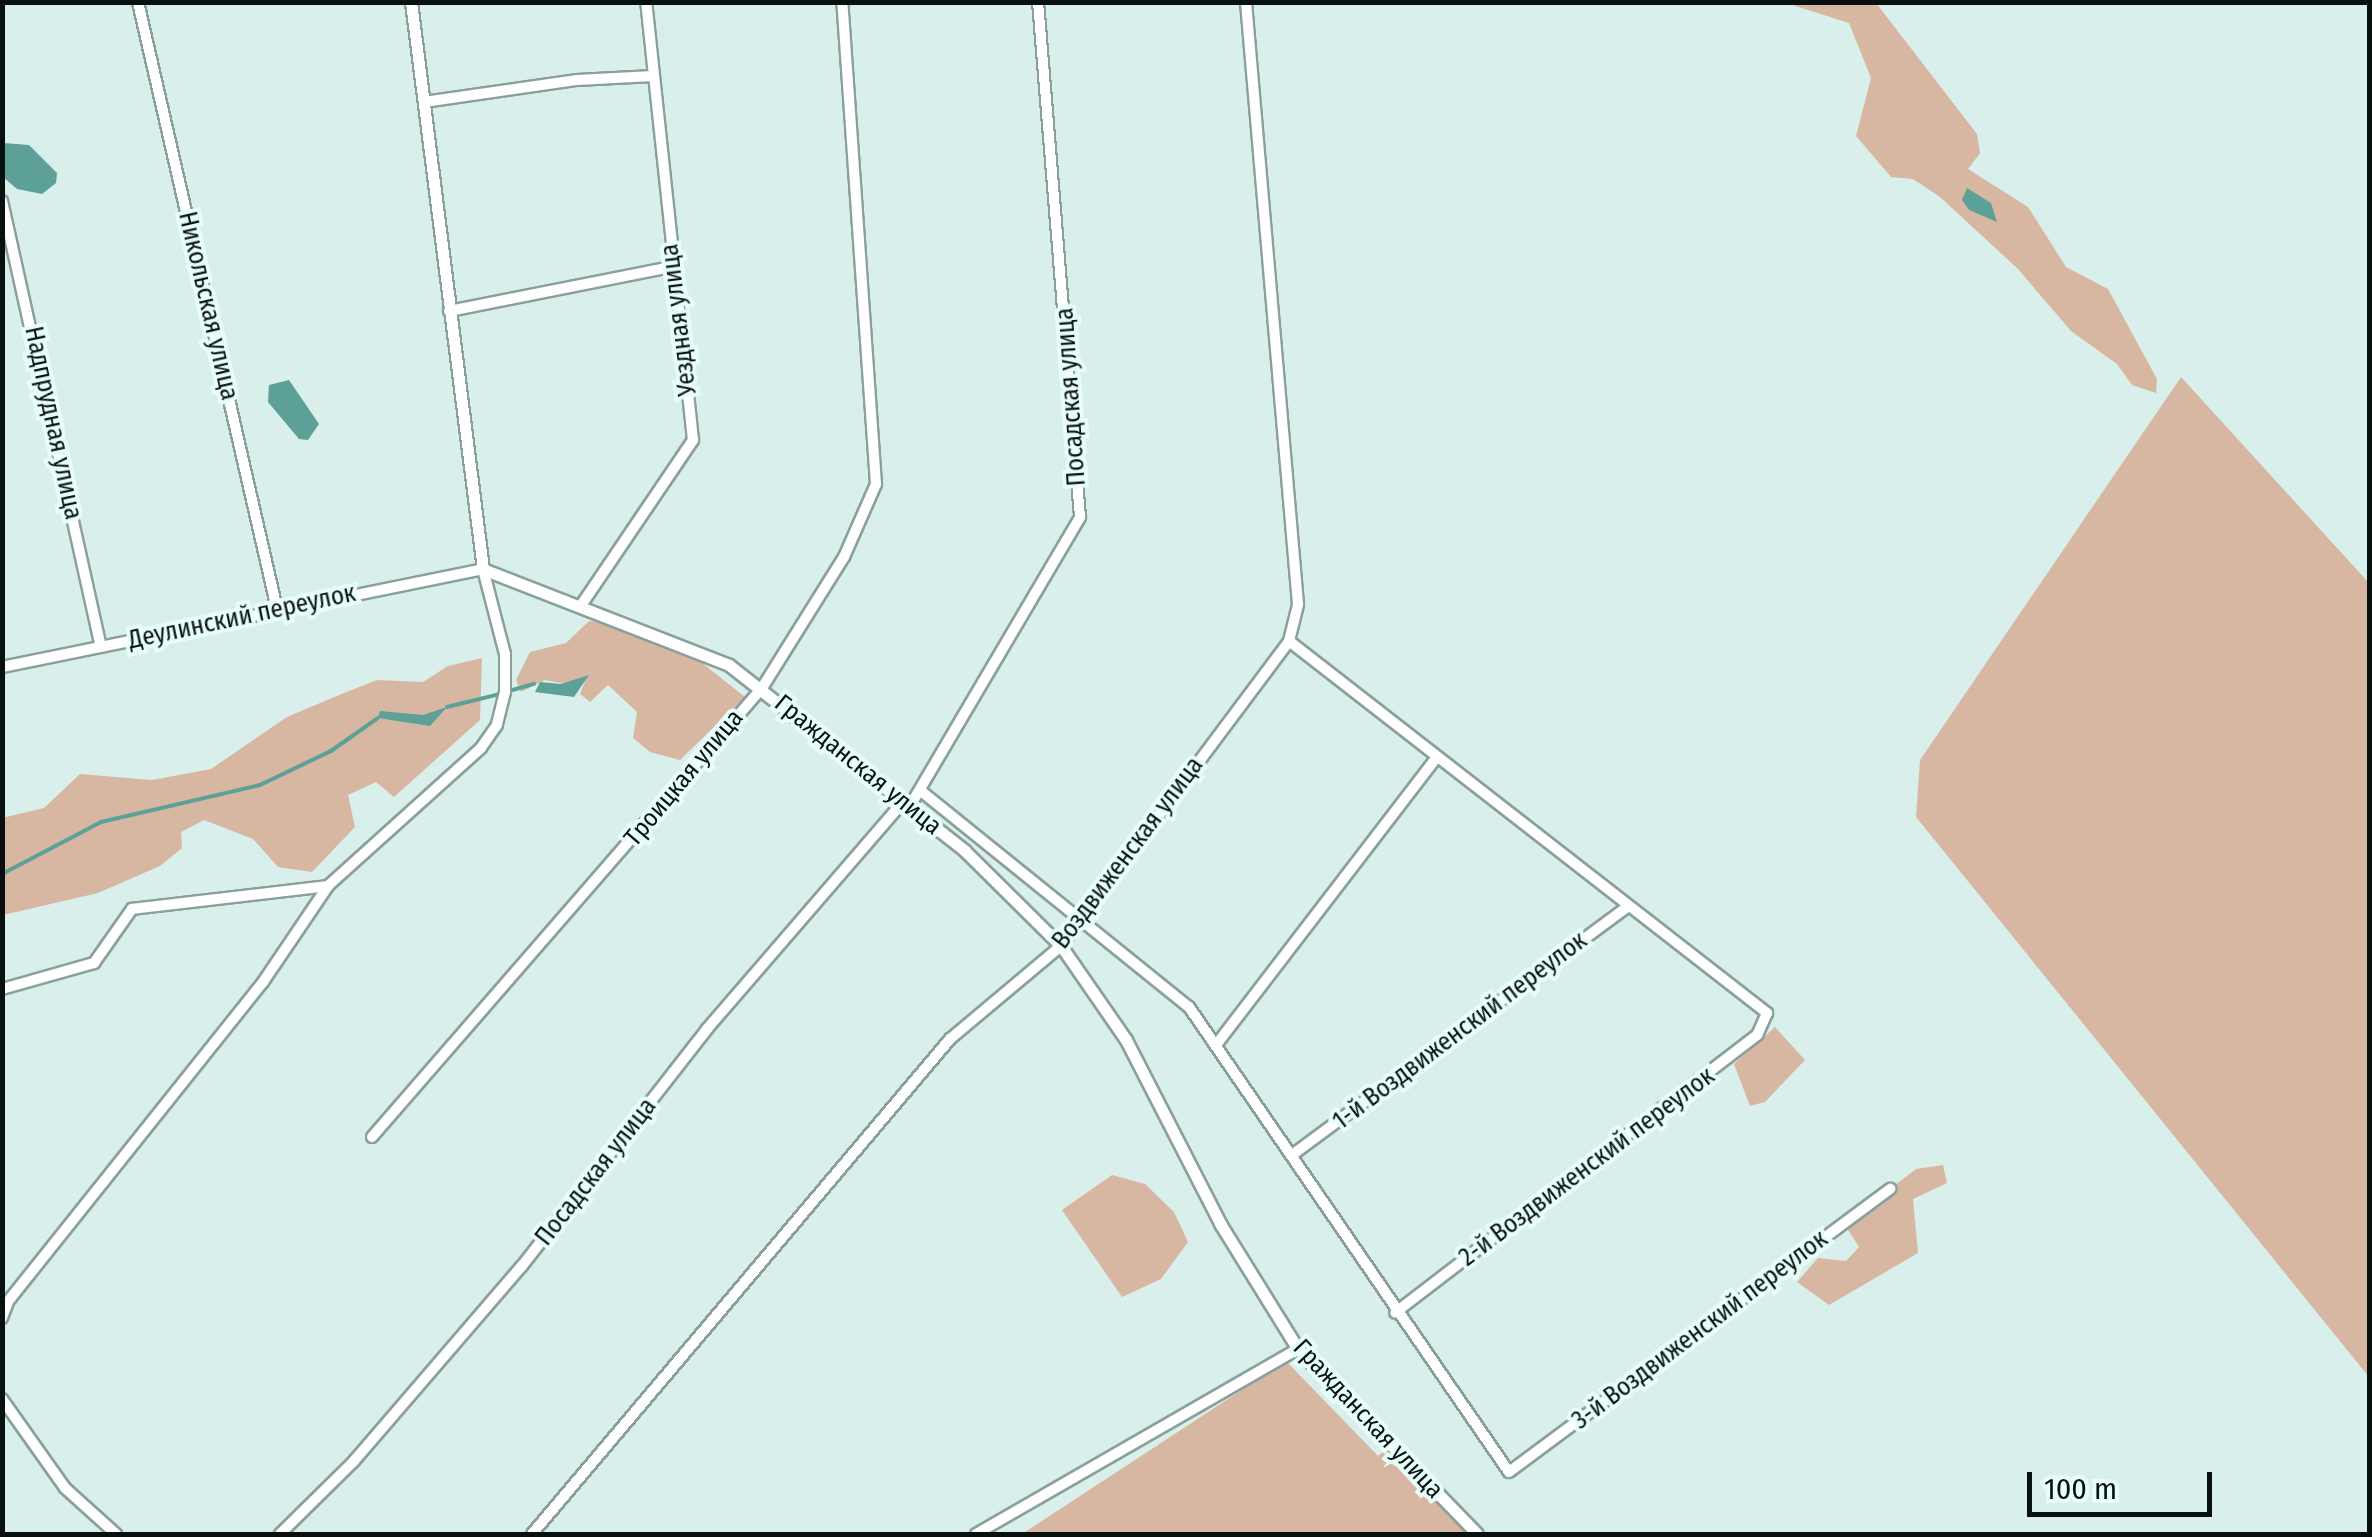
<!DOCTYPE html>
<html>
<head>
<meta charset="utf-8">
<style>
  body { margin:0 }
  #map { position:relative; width:2372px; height:1537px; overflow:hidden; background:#d9efec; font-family:"Fira Sans Condensed",sans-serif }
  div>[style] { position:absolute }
  .green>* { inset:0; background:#d7b7a2 }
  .water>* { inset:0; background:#5ca097 }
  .stream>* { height:4px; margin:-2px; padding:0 2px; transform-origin:2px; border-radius:2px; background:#5ca097 }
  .roads { filter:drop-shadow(2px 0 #8ba09d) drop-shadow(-2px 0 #8ba09d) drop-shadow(0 2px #8ba09d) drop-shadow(0 -2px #8ba09d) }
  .minor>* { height:10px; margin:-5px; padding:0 5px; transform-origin:5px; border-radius:5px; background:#fff }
  .tertiary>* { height:11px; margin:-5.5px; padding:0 5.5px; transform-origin:5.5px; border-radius:5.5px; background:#fff }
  span { translate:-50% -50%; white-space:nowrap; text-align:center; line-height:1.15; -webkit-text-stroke:8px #e6fdf9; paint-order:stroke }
  .street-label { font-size:25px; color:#091110 }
  .frame { position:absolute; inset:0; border:5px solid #091110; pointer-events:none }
  .scale { position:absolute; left:2027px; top:1472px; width:185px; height:45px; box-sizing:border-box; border:5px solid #091110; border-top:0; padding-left:12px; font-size:30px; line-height:35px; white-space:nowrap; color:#091110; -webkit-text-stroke:8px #e6fdf9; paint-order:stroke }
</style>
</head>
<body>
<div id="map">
  <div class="green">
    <div style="clip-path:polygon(1786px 3px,1876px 3px,1977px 134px,1980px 153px,1968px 169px,2028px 207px,2066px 267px,2108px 289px,2157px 379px,2156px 393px,2132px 385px,2117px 364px,2071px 331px,2018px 269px,1940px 197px,1913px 179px,1891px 177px,1856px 136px,1871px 78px,1849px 23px)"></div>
    <div style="clip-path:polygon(2181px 377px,2369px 583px,2369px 1377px,1916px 817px,1920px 760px)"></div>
    <div style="clip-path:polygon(589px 621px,610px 623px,697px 659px,745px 697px,680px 760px,650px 752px,633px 738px,637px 712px,608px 685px,590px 702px,580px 694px,587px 676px,565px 684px,545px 680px,521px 692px,516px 680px,530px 652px,566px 643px)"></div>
    <div style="clip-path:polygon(482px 658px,480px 720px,394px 797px,376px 782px,348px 795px,355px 827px,312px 872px,278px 867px,253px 839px,204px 820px,181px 832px,182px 848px,160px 866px,98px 893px,3px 915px,2px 818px,44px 808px,80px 774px,152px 780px,211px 769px,287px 717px,344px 693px,377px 680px,423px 682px,448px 666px)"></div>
    <div style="clip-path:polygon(1775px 1027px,1805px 1060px,1765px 1102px,1750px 1106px,1734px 1064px)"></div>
    <div style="clip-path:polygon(1943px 1165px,1947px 1183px,1913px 1199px,1918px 1253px,1829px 1305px,1797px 1282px,1818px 1258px,1846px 1261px,1859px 1247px,1848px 1230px,1890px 1189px,1916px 1169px)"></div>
    <div style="clip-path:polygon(1112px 1175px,1145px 1184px,1174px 1212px,1188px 1242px,1161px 1279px,1122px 1297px,1062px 1210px)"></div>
    <div style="clip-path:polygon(1286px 1361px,1378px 1456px,1391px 1445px,1477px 1534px,1022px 1534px)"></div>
  </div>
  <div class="water">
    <div style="clip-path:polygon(3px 143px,29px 145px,57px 173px,56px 183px,42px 194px,17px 189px,3px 177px)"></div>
    <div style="clip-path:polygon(1967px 188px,1991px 203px,1997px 222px,1969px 210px,1962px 200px)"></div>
    <div style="clip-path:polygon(289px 380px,319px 424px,308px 440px,299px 439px,268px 402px,269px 385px)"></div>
    <div style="clip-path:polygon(589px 675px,574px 697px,535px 692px,540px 682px,561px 684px)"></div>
    <div style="clip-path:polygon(447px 707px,430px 726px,378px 718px,380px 711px,423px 715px)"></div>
  </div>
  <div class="stream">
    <div style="left:509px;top:691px;width:26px;rotate:-16deg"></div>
    <div style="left:447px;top:707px;width:55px;rotate:-13.8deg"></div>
    <div style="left:2px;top:874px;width:112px;rotate:-27.7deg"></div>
    <div style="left:101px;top:822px;width:163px;rotate:-13.1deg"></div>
    <div style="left:260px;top:785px;width:79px;rotate:-25.6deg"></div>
    <div style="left:331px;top:751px;width:57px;rotate:-35.1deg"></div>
  </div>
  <div class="roads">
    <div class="minor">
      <div style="left:138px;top:2px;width:623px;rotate:77.1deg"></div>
      <div style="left:424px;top:102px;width:155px;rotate:-8.2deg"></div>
      <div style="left:577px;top:80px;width:76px;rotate:-3deg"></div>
      <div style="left:2px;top:201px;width:456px;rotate:77.5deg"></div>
      <div style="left:449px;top:311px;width:227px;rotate:-11.2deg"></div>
      <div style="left:582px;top:604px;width:198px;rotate:-55.9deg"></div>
      <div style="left:693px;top:440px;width:441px;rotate:-96.1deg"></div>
      <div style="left:1289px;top:641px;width:606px;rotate:37.89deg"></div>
      <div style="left:1767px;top:1013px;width:24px;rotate:114deg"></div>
      <div style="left:1757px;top:1035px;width:456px;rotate:142.5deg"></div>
      <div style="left:2px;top:667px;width:491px;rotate:-11.5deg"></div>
      <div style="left:483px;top:569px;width:88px;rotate:75.5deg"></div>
      <div style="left:505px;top:654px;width:38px;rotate:90deg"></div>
      <div style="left:505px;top:692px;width:34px;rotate:104deg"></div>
      <div style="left:497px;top:725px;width:28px;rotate:125deg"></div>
      <div style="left:481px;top:748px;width:206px;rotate:138deg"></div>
      <div style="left:328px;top:886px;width:116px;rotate:124.1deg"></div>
      <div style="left:263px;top:982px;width:409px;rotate:128.6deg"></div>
      <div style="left:8px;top:1302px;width:17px;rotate:111deg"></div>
      <div style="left:921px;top:791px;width:344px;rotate:38.9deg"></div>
      <div style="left:1189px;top:1007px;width:564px;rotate:55.47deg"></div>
      <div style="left:1509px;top:1472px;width:475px;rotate:-36.6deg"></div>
      <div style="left:910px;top:806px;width:335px;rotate:-59.5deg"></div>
      <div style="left:1080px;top:517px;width:517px;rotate:-94.66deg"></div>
      <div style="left:2px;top:989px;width:96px;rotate:-15.8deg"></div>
      <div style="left:94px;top:963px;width:66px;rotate:-54.9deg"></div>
      <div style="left:132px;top:909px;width:197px;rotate:-6.7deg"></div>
      <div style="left:1216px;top:1045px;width:363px;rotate:-52.5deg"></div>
      <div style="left:372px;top:1137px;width:595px;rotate:-49.02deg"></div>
      <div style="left:762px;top:688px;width:155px;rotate:-58deg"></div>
      <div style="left:844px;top:557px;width:80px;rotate:-66.3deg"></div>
      <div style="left:876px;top:484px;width:483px;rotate:-94deg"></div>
      <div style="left:1292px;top:1155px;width:417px;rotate:-36.5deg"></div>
      <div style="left:2px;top:1399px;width:109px;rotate:54.7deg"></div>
      <div style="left:65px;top:1488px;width:69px;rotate:42deg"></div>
      <div style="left:280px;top:1534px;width:104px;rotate:-44.6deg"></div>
      <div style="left:354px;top:1461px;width:257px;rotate:-49.3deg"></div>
      <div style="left:522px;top:1266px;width:301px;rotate:-52deg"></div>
      <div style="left:707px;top:1029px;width:300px;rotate:-49.2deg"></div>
      <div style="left:532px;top:1534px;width:648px;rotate:-49.82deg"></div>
      <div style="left:950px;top:1039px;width:145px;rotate:-40deg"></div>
      <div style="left:1061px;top:946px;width:381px;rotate:-53.2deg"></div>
      <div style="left:1289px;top:641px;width:38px;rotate:-76deg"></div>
      <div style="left:1298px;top:604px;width:604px;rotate:-94.94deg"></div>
      <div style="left:976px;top:1534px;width:371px;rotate:-29.9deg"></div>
    </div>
    <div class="tertiary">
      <div style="left:411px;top:2px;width:572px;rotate:82.76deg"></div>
      <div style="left:483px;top:569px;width:264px;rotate:21.3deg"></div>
      <div style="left:729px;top:665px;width:300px;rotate:38.2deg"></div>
      <div style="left:965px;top:851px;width:135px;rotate:44.7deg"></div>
      <div style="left:1061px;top:946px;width:114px;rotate:55.3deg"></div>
      <div style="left:1126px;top:1040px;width:208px;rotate:62.8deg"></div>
      <div style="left:1221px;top:1225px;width:146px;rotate:58.2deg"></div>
      <div style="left:1298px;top:1349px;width:257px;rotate:45.9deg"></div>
    </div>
  </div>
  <div class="street-label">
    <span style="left:208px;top:306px;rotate:77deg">Никольская улица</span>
    <span style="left:679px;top:320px;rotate:-97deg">Уездная улица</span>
    <span style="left:1071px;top:397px;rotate:-94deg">Посадская улица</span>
    <span style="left:53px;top:423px;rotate:78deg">Надпрудная улица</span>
    <span style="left:242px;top:617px;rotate:-12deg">Деулинский переулок</span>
    <span style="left:858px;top:765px;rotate:39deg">Гражданская улица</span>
    <span style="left:684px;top:778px;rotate:-50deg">Троицкая улица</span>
    <span style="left:1128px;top:853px;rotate:-53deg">Воздвиженская улица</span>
    <span style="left:1460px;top:1031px;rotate:-37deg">1-й Воздвиженский переулок</span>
    <span style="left:1587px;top:1167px;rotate:-37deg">2-й Воздвиженский переулок</span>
    <span style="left:596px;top:1172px;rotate:-52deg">Посадская улица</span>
    <span style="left:1700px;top:1330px;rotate:-37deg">3-й Воздвиженский переулок</span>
    <span style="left:1368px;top:1419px;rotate:47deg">Гражданская улица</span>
  </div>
  <div class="frame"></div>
  <div class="scale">100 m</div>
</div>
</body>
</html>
